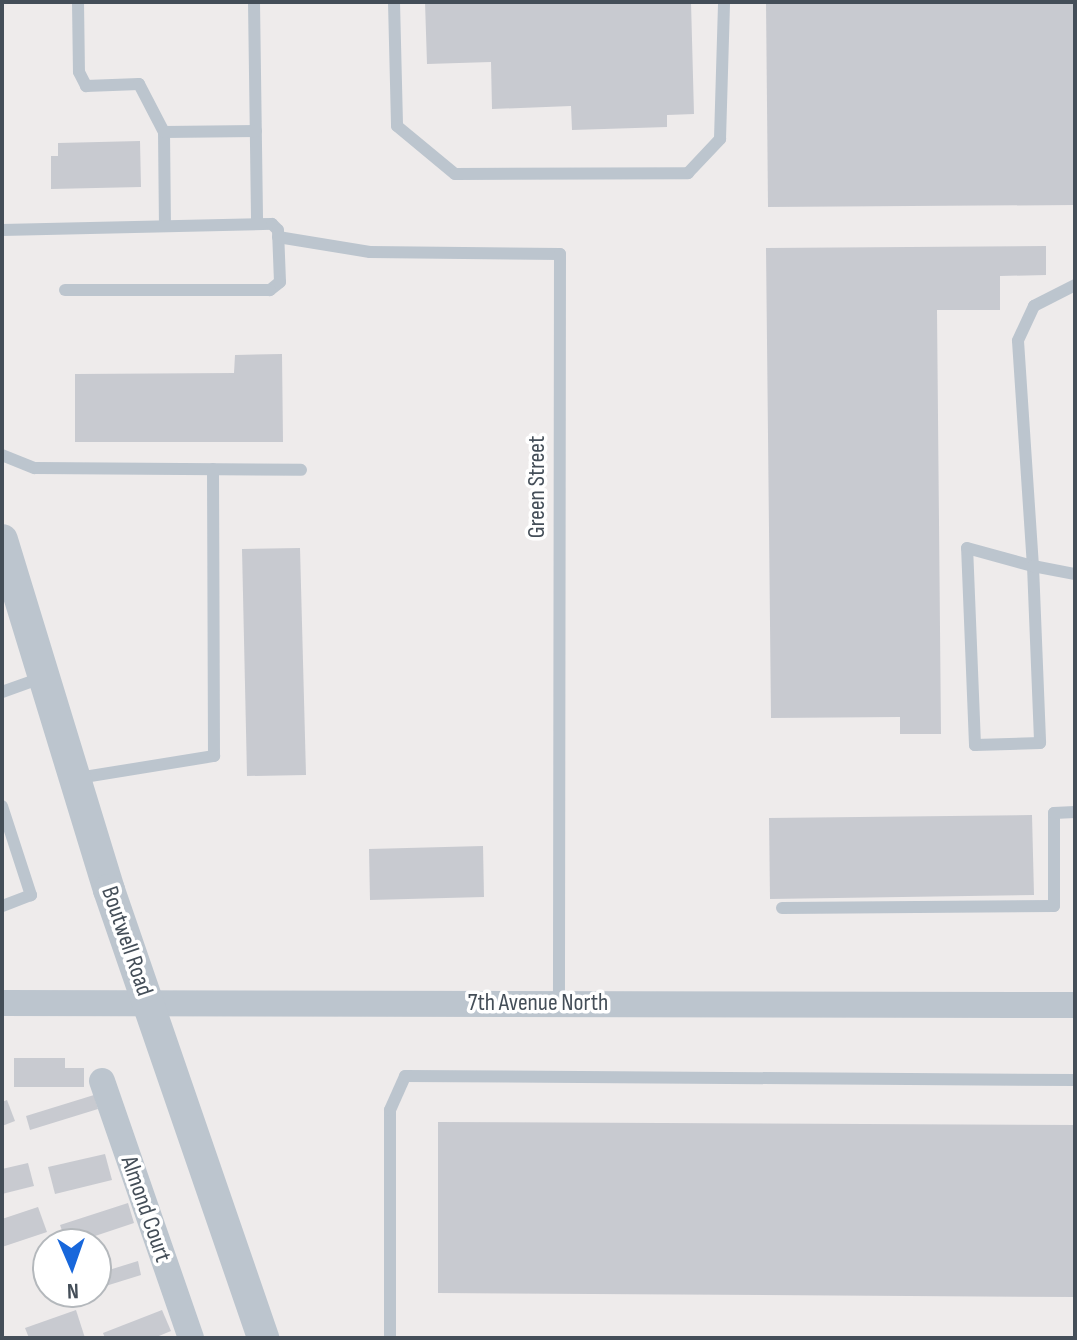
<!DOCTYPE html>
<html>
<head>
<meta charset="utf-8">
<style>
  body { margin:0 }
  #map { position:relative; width:1077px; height:1340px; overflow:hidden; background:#eeebeb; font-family:"Sofia Sans Condensed",sans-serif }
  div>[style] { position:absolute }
  .building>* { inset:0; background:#c8cad0 }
  .service>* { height:12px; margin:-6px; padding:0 6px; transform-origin:6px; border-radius:6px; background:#bcc5ce }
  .minor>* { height:26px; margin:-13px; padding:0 13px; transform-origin:13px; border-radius:13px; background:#bcc5ce }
  .tertiary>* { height:32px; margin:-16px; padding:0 16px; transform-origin:16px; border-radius:16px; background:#bcc5ce }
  span { translate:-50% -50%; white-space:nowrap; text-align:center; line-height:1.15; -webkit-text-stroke:7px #fff; paint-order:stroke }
  .street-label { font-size:24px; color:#444e58 }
  .frame { position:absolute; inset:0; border:4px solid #444e58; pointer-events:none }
  .north { position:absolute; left:32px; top:1228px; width:80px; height:80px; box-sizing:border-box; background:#fff; border:2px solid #b4b8bc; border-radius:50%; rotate:178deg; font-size:22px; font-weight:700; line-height:32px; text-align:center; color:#444e58 }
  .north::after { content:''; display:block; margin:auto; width:28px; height:36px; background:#1867db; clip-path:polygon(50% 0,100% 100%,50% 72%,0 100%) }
</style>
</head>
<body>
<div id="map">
  <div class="building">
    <div style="clip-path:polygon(425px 2px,691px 2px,694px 114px,667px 115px,667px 127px,572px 130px,571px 106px,492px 109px,491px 62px,427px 64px)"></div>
    <div style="clip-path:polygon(766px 2px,1075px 2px,1075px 205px,768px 207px)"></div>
    <div style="clip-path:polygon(140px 141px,141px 187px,51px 189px,51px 156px,58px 156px,58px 143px)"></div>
    <div style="clip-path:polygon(1046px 246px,1046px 275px,1000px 276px,1000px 310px,937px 310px,941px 734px,900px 734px,900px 717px,771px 718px,766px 248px)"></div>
    <div style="clip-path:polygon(282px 354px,283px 442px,75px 442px,75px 374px,234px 373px,235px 355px)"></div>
    <div style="clip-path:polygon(300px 548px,306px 775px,247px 776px,242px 549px)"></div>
    <div style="clip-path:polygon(1032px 815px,1034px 895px,770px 899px,769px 818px)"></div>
    <div style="clip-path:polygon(483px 846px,484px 897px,370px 900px,369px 849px)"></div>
    <div style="clip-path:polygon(14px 1058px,65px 1058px,65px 1068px,84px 1068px,84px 1087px,14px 1087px)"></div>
    <div style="clip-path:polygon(94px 1095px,98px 1109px,30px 1130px,26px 1116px)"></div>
    <div style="clip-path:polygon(7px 1100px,15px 1121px,2px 1126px,2px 1102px)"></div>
    <div style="clip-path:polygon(438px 1122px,1075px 1125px,1075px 1297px,438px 1293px)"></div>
    <div style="clip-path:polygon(105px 1154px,112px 1180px,55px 1194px,48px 1167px)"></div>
    <div style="clip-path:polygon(28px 1163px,34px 1186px,2px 1194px,2px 1169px)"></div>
    <div style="clip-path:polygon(128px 1203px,134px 1223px,89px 1238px,87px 1232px,65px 1239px,60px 1225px)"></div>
    <div style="clip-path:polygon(38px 1207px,47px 1232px,2px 1247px,2px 1219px)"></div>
    <div style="clip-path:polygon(138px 1261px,141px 1275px,96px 1289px,96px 1274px)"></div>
    <div style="clip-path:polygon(76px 1310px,85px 1338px,29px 1338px,25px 1328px)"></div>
    <div style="clip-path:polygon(162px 1310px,171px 1331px,154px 1338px,105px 1338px,103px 1333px)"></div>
  </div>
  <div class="service">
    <div style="left:78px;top:2px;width:70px;rotate:89.2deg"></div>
    <div style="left:79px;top:72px;width:16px;rotate:63deg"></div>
    <div style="left:86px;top:86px;width:53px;rotate:-2.2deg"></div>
    <div style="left:139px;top:84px;width:54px;rotate:62.5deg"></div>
    <div style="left:164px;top:132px;width:93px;rotate:89.4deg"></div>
    <div style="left:254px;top:2px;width:222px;rotate:89.2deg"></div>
    <div style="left:394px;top:2px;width:124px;rotate:88.6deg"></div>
    <div style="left:397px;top:126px;width:75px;rotate:39.6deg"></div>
    <div style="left:455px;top:174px;width:233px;rotate:-0.2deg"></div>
    <div style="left:688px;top:173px;width:47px;rotate:-46.7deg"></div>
    <div style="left:720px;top:139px;width:137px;rotate:-88.3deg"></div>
    <div style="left:164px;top:132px;width:92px;rotate:-0.6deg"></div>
    <div style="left:2px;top:230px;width:270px;rotate:-1.3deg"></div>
    <div style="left:272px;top:224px;width:8px;rotate:45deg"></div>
    <div style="left:278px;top:230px;width:52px;rotate:87.8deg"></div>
    <div style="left:280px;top:282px;width:13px;rotate:141deg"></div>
    <div style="left:270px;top:290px;width:205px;rotate:180deg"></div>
    <div style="left:278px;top:237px;width:93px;rotate:9.3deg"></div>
    <div style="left:370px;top:252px;width:190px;rotate:0.6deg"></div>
    <div style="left:560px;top:254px;width:749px;rotate:90.08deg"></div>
    <div style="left:1075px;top:285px;width:46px;rotate:152.9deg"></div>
    <div style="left:1034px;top:306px;width:38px;rotate:115deg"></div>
    <div style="left:1018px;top:341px;width:225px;rotate:86.2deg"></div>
    <div style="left:1033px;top:566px;width:177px;rotate:87.7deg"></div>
    <div style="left:1040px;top:743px;width:65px;rotate:178.2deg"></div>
    <div style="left:975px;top:745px;width:197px;rotate:-92.3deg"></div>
    <div style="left:967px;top:548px;width:68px;rotate:15.3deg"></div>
    <div style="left:1033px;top:566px;width:43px;rotate:10.8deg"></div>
    <div style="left:2px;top:455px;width:35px;rotate:22deg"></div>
    <div style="left:35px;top:468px;width:266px;rotate:0.4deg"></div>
    <div style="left:2px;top:692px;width:45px;rotate:-19.7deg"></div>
    <div style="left:78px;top:778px;width:138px;rotate:-9.2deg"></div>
    <div style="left:214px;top:756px;width:287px;rotate:-90.2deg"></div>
    <div style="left:2px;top:806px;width:94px;rotate:72deg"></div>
    <div style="left:31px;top:895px;width:31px;rotate:159deg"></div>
    <div style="left:782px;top:908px;width:272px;rotate:-0.4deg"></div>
    <div style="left:1054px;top:906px;width:93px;rotate:-90deg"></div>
    <div style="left:1054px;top:813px;width:21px;rotate:-3deg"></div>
    <div style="left:390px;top:1338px;width:228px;rotate:-90deg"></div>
    <div style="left:390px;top:1110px;width:37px;rotate:-66deg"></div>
    <div style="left:405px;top:1076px;width:670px;rotate:0.34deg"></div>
  </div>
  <div class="minor">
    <div style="left:2px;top:1003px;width:1073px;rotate:0.11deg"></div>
    <div style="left:102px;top:1081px;width:272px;rotate:70.9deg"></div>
  </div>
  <div class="tertiary">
    <div style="left:2px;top:540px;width:366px;rotate:73deg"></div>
    <div style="left:109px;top:890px;width:474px;rotate:71deg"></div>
  </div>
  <div class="street-label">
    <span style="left:537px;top:487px;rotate:-90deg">Green Street</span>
    <span style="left:127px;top:941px;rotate:71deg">Boutwell Road</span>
    <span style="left:538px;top:1003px">7th Avenue North</span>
    <span style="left:146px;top:1209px;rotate:71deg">Almond Court</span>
  </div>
  <div class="frame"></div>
  <div class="north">N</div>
</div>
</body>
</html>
